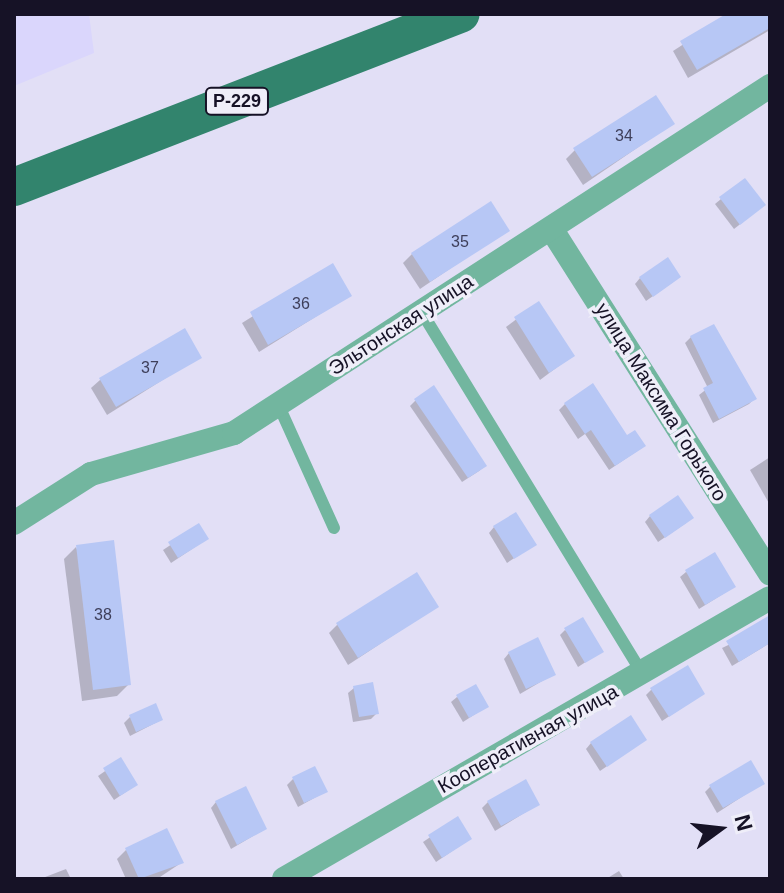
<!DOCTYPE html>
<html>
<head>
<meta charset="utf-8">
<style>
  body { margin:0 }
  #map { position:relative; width:784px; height:893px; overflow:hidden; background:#e2dff6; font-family:Arial,sans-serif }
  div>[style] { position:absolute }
  .built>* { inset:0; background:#dad6fc }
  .shadow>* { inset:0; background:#0003 }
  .building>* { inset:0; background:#b7c7f5 }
  .lane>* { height:12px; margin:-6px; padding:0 6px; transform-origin:6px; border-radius:6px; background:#72b69f }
  .street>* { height:24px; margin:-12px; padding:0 12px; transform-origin:12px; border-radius:12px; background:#72b69f }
  .primary>* { height:38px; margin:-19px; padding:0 19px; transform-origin:19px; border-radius:19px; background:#32846d }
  span { translate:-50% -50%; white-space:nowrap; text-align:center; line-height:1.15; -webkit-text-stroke:7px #efeef9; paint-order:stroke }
  .number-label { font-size:16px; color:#3e3f5a }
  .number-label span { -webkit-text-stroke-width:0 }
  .shield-label span { padding:2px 6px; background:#efeef9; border:2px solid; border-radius:6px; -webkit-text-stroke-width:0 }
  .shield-label { font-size:18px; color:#161226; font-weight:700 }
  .street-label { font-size:20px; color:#161226 }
  .frame { position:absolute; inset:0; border:16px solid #161226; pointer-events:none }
  .north { position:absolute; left:680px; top:789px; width:80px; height:80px; -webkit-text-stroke:6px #efeef9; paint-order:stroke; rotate:75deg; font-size:22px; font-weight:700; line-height:32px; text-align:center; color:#161226 }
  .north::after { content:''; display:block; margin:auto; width:28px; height:36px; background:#161226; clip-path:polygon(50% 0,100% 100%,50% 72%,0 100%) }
</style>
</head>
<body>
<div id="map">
  <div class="built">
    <div style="clip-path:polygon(14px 14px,89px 14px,94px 53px,14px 86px)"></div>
  </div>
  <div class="shadow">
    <div style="clip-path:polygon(730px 14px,770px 14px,770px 30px,688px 78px,673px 51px)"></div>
    <div style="clip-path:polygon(672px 124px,583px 185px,566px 159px,575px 150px)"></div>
    <div style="clip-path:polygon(721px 199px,758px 210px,734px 229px,715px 204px)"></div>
    <div style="clip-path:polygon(507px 230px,420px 289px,403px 263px,412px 254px)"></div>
    <div style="clip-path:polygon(332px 266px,349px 296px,259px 352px,242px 323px)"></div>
    <div style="clip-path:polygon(640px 278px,673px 282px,646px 301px,635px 284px)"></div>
    <div style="clip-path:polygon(538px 303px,572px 356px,540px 380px,506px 327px)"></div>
    <div style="clip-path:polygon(691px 337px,755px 398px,749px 404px,713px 423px,699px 395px,708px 388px,685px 343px)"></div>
    <div style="clip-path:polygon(199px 357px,107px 415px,91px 388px,100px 380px)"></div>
    <div style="clip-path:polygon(416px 400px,485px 466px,479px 471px,462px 482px,410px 406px)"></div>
    <div style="clip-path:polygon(565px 404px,637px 451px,609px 470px,585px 434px,578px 439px,559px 410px)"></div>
    <div style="clip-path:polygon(770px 457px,770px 505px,750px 470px)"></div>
    <div style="clip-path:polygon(650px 516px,686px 523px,658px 542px,645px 522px)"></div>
    <div style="clip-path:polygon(199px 526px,207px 539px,171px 563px,163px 550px)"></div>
    <div style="clip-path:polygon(494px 527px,534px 545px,507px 563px,489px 533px)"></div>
    <div style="clip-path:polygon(76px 547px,129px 684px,117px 696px,82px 701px,64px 559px)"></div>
    <div style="clip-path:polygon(686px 572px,734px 587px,699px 609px,680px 577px)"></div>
    <div style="clip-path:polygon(436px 607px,348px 665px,329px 633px,338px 624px)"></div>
    <div style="clip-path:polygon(770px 625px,770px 643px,732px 666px,722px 648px)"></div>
    <div style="clip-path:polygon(565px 630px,601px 652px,578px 667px,560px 635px)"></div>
    <div style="clip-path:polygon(509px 653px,554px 674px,520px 694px,504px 659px)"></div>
    <div style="clip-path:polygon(354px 688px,377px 713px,371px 719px,353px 722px,348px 693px)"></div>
    <div style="clip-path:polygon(652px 689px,703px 694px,662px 721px,646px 695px)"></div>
    <div style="clip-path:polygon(457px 697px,486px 707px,463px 722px,451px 702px)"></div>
    <div style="clip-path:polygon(130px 717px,161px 720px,130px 736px,124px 723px)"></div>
    <div style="clip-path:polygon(645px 740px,600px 771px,586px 749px,591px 743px)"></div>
    <div style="clip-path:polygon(121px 760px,136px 785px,114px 800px,98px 776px)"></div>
    <div style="clip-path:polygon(293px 779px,325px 792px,298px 807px,287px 785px)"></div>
    <div style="clip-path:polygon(763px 783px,717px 813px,705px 792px,711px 786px)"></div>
    <div style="clip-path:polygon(216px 802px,265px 829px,231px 849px,211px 808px)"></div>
    <div style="clip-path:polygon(488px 802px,537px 805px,495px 831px,482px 808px)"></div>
    <div style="clip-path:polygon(457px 819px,470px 839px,436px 862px,423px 842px)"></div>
    <div style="clip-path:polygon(126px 850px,181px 863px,157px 879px,126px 879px,117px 859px)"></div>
    <div style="clip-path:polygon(66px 869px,71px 879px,40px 879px)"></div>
    <div style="clip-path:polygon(619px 871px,624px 879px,606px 879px)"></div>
  </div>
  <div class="building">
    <div style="clip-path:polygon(726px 14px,770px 14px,770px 28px,697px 70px,680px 41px)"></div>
    <div style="clip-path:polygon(656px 95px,675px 124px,592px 177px,573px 148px)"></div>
    <div style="clip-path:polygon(745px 178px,766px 205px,740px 225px,719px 197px)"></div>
    <div style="clip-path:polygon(491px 201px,510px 231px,430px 282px,411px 253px)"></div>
    <div style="clip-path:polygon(668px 257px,681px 277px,653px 297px,639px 277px)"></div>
    <div style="clip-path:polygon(333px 263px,352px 296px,268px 345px,250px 312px)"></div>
    <div style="clip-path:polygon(539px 301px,575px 356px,549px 373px,514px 317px)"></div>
    <div style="clip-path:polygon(714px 324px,757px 399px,719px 419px,703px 388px,713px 383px,690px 336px)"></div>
    <div style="clip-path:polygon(185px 328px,202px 358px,116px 407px,99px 378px)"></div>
    <div style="clip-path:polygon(593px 383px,627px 435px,635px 430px,646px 446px,615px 466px,591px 430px,585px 434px,564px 403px)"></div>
    <div style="clip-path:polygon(434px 385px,487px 466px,468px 478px,414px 399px)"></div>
    <div style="clip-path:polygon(678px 495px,694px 518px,665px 538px,649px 515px)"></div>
    <div style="clip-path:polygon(516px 512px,537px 545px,514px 559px,493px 526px)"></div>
    <div style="clip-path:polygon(199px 523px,209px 539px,178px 558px,168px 542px)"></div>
    <div style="clip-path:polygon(114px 540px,131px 685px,93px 690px,76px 545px)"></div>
    <div style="clip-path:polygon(715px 552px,736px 587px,705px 605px,685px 570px)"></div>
    <div style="clip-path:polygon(417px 572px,439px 607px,358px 658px,336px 623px)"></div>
    <div style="clip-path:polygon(770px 615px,770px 643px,739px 662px,726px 641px)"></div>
    <div style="clip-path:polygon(583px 617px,604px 652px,585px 663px,564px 628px)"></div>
    <div style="clip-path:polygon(538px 637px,556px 675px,526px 689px,508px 652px)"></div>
    <div style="clip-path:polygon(688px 665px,705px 694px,669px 717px,650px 688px)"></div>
    <div style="clip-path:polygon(373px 682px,379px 714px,359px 717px,353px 686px)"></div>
    <div style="clip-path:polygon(476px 684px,489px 707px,469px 718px,456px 695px)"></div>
    <div style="clip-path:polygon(156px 703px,163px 720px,136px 732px,129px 715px)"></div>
    <div style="clip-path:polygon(631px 715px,647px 740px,607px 767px,590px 742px)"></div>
    <div style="clip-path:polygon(121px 757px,138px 785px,120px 796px,103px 768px)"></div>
    <div style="clip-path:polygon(751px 760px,765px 784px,723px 808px,709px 785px)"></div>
    <div style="clip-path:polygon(315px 766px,328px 792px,304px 803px,292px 777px)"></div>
    <div style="clip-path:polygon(526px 779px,540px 805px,501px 826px,487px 801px)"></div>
    <div style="clip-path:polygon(246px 786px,267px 829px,237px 845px,215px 801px)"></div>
    <div style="clip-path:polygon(458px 816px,472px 839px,442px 858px,428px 835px)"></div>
    <div style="clip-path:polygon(167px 828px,184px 863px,139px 879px,125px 848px)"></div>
  </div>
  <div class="lane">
    <div style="left:421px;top:311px;width:426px;rotate:58.6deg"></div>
    <div style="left:278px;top:404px;width:136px;rotate:65.7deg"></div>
  </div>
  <div class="street">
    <div style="left:552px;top:230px;width:407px;rotate:57.6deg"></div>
    <div style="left:14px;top:523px;width:91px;rotate:-32.5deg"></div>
    <div style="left:91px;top:474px;width:149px;rotate:-16deg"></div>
    <div style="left:234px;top:433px;width:639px;rotate:-32.92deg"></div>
    <div style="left:284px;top:879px;width:561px;rotate:-30.04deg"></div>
  </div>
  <div class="primary">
    <div style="left:14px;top:187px;width:479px;rotate:-21.2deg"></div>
  </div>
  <div class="number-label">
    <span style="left:624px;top:136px">34</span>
    <span style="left:460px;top:242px">35</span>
    <span style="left:301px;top:304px">36</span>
    <span style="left:150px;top:368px">37</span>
    <span style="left:103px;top:615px">38</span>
  </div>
  <div class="shield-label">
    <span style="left:237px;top:101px">Р-229</span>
  </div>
  <div class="street-label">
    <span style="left:401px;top:325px;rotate:-33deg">Эльтонская улица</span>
    <span style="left:661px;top:402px;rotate:58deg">улица Максима Горького</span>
    <span style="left:528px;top:739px;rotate:-29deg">Кооперативная улица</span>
  </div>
  <div class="frame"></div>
  <div class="north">N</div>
</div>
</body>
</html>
